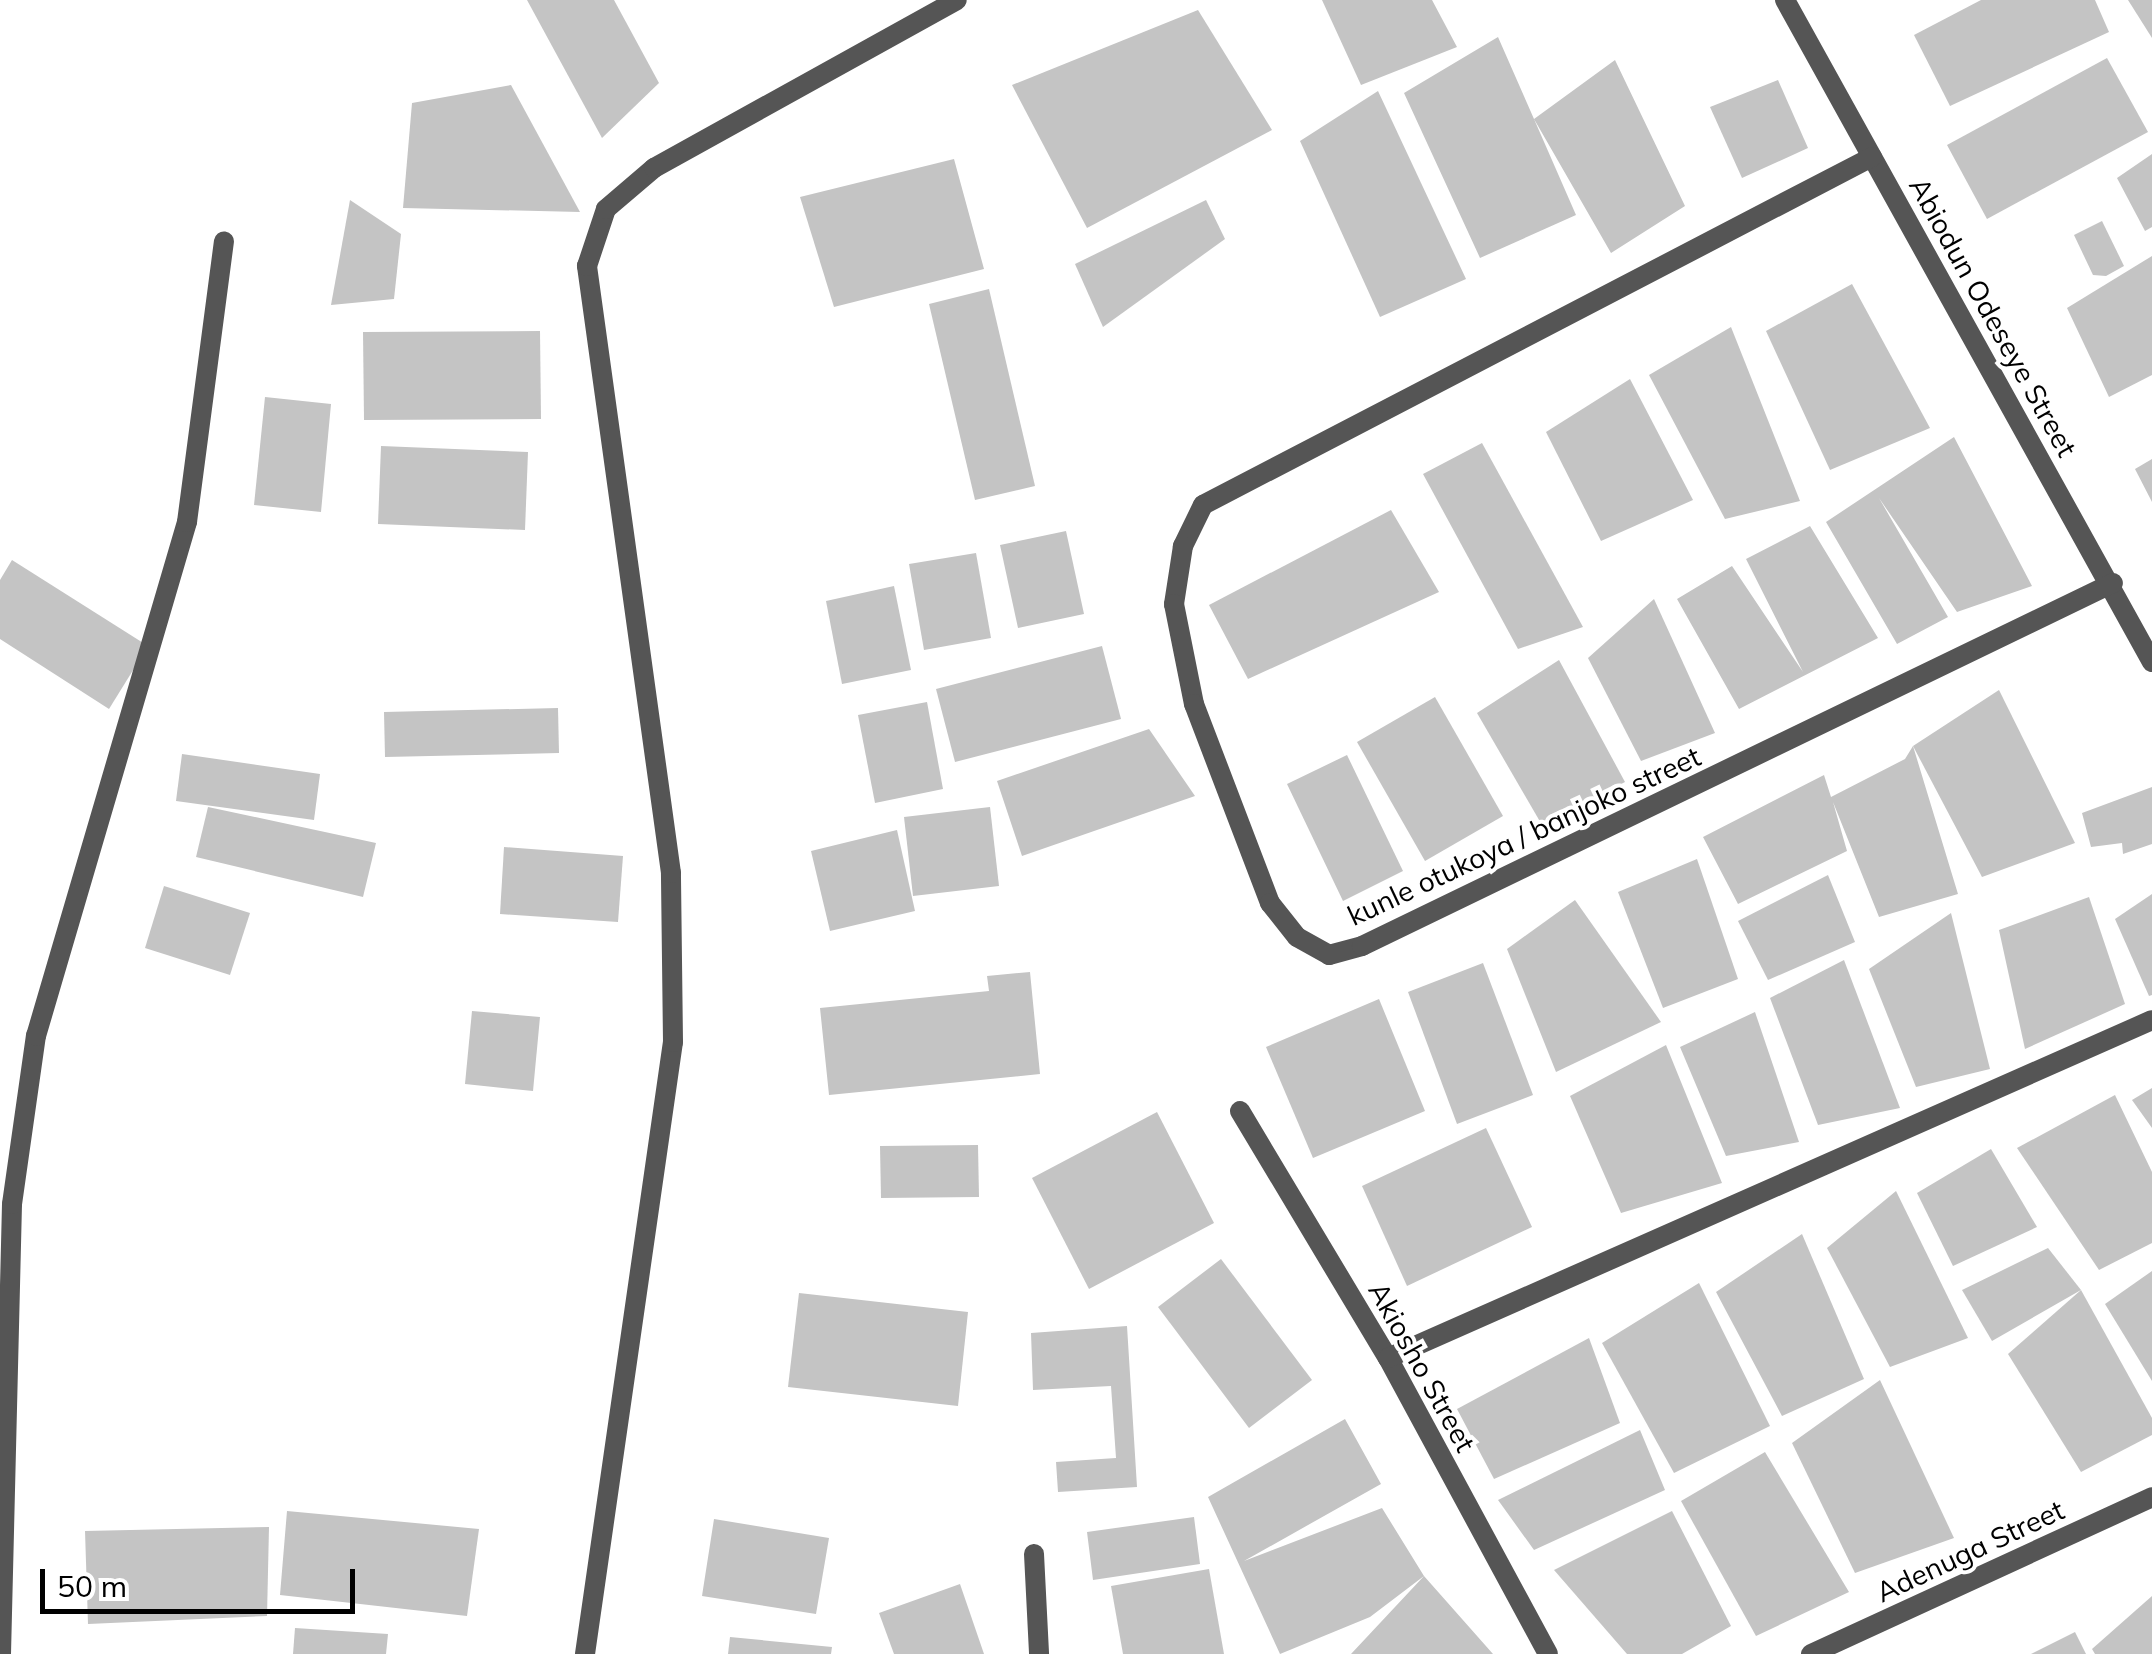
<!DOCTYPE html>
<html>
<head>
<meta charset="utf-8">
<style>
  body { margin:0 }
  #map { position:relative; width:2152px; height:1654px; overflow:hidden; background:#fff; font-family:Mulish,sans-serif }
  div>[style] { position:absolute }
  .building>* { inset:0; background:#c4c4c4 }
  .street>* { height:20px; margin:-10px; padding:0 10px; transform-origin:10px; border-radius:10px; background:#555 }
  span { translate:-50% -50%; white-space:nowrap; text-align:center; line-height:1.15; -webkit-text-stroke:8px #fff; paint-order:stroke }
  .street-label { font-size:28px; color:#000 }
  .scale { position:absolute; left:40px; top:1569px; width:315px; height:45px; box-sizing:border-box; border:5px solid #000; border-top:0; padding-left:12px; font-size:30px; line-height:35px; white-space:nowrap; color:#000; -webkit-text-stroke:8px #fff; paint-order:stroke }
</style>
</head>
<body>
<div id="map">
  <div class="building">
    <div style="clip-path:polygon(527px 0,614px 0,659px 83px,602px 138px)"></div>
    <div style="clip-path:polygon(1322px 0,1432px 0,1457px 47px,1361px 85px)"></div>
    <div style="clip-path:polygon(1981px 0,2095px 0,2109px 32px,1950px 106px,1914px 35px)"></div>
    <div style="clip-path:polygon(2128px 0,2152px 0,2152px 38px)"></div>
    <div style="clip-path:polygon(1198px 10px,1272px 130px,1087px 228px,1012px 85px)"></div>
    <div style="clip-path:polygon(1498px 37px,1534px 119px,1615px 60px,1685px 206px,1611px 253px,1534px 119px,1576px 215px,1480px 258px,1404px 93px)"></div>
    <div style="clip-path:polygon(2107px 58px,2148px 132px,1987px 219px,1947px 145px)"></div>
    <div style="clip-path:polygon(1778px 80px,1808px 148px,1742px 178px,1710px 107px)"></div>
    <div style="clip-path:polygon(511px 85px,580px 212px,403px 208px,412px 103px)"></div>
    <div style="clip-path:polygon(1378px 91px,1466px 279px,1380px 317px,1300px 141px)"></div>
    <div style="clip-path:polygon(2152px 154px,2152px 227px,2145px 231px,2117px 178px)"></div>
    <div style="clip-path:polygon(954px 159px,984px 269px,834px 307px,800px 197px)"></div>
    <div style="clip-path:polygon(350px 200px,401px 234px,394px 299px,331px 305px)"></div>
    <div style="clip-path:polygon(1206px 200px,1225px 239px,1103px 327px,1075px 264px)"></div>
    <div style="clip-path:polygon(2102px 221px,2124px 266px,2106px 276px,2093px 275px,2074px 235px)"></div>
    <div style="clip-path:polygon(2152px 256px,2152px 375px,2109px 397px,2067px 308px)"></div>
    <div style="clip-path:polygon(1852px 284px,1930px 428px,1830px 470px,1766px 331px)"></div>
    <div style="clip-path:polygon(989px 289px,1035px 486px,975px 500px,929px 304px)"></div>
    <div style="clip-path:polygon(1731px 327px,1800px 501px,1725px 519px,1649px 375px)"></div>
    <div style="clip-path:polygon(540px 331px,541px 419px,364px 420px,363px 332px)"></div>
    <div style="clip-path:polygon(1630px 379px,1693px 500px,1601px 541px,1546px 432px)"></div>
    <div style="clip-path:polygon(265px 397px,331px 404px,321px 512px,254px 505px)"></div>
    <div style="clip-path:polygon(1954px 437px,2032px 586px,1957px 612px,1879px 498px,1948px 617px,1897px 644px,1826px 522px)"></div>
    <div style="clip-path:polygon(1482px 443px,1583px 627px,1518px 649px,1423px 474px)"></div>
    <div style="clip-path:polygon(381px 446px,528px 452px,525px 530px,378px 524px)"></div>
    <div style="clip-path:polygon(2152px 459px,2152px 502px,2135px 469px)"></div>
    <div style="clip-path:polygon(1391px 510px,1439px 592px,1248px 679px,1209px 605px)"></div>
    <div style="clip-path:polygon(1810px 526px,1878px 638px,1739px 709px,1677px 599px,1732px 566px,1803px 672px,1746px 559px)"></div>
    <div style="clip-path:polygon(1066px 531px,1084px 614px,1018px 628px,1000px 545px)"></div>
    <div style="clip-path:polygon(976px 553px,991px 638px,924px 650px,909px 564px)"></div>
    <div style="clip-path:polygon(12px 560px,148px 646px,109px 709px,0 639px,0 580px)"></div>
    <div style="clip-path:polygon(894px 586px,911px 670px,842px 684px,826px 601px)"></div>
    <div style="clip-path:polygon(1654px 599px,1715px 733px,1641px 761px,1588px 658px)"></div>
    <div style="clip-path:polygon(1102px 646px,1121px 719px,955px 762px,936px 689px)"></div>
    <div style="clip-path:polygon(1559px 660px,1625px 782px,1542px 825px,1477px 713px)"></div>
    <div style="clip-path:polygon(1999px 690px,2075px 843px,1982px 877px,1913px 746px)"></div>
    <div style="clip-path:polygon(1435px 697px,1503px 816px,1425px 861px,1357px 742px)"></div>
    <div style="clip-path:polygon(927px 702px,943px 789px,875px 803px,858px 715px)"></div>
    <div style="clip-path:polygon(558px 708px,559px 753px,385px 757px,384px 712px)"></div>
    <div style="clip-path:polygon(1149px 729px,1195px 796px,1022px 856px,997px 781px)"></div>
    <div style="clip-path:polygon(1913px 746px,1958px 894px,1879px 917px,1833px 802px,1847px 851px,1738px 904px,1703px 837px,1824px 775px,1831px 797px,1905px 759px)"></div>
    <div style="clip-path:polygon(182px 754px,320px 774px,314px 820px,176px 801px)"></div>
    <div style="clip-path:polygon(1347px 755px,1403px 871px,1343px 901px,1287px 784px)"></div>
    <div style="clip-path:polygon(2152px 787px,2152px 844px,2123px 854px,2122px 843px,2091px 847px,2082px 813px)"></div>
    <div style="clip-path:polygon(208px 807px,376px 843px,363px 897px,196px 857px)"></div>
    <div style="clip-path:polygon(990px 807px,999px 886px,913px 896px,904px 817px)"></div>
    <div style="clip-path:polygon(897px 830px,915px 911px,830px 931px,811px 851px)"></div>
    <div style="clip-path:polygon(504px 847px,623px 856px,618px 922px,500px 914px)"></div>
    <div style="clip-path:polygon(1697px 859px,1738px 979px,1663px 1008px,1618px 892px)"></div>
    <div style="clip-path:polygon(1828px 875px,1855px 942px,1768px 980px,1738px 921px)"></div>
    <div style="clip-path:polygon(164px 886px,250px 913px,230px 975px,145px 948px)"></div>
    <div style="clip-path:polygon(2152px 894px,2152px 995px,2149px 996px,2115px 919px)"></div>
    <div style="clip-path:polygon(2089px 897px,2125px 1004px,2025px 1049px,1999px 930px)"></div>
    <div style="clip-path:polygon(1575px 900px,1661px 1022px,1556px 1072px,1507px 949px)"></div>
    <div style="clip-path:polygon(1951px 913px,1990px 1069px,1916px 1087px,1869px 969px)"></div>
    <div style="clip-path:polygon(1844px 960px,1900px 1108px,1818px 1125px,1770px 998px)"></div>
    <div style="clip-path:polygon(1483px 963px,1533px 1095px,1457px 1124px,1408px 992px)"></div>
    <div style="clip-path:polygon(1030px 972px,1040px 1074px,829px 1095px,820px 1008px,989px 991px,987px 976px)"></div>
    <div style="clip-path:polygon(1379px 999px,1425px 1111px,1313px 1158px,1266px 1047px)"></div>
    <div style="clip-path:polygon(472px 1011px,540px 1017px,533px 1091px,465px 1084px)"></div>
    <div style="clip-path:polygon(1755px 1012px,1799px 1142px,1726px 1156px,1680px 1047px)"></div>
    <div style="clip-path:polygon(1666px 1045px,1722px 1183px,1621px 1213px,1570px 1096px)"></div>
    <div style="clip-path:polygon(2152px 1088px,2152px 1128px,2132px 1100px)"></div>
    <div style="clip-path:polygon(2115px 1095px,2152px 1172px,2152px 1243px,2099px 1270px,2017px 1148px)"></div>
    <div style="clip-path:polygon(1157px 1112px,1214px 1223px,1089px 1289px,1032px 1178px)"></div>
    <div style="clip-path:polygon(1486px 1128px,1532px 1227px,1407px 1286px,1362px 1186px)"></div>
    <div style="clip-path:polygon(978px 1145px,979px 1197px,881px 1198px,880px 1146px)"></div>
    <div style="clip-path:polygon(1991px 1149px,2037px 1227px,1953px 1266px,1917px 1193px)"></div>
    <div style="clip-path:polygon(1896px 1191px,1968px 1338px,1890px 1367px,1827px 1248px)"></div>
    <div style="clip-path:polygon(1802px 1234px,1864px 1379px,1782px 1416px,1716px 1292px)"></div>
    <div style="clip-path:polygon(2048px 1248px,2081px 1290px,1992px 1341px,1962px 1290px)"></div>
    <div style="clip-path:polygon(1221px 1259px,1312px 1380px,1249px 1428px,1158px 1307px)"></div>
    <div style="clip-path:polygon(2152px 1271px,2152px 1381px,2105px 1304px)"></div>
    <div style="clip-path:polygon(1699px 1283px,1770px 1426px,1674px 1473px,1602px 1343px)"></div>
    <div style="clip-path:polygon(2081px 1290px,2152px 1418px,2152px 1435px,2081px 1472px,2008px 1354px)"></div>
    <div style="clip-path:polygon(799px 1293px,968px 1312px,958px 1406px,788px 1387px)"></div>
    <div style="clip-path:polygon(1127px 1326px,1137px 1487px,1058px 1492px,1056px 1462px,1116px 1458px,1111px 1386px,1033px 1390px,1031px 1333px)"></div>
    <div style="clip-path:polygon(1589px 1338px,1620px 1423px,1494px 1479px,1457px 1409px)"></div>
    <div style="clip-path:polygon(1880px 1380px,1954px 1538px,1855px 1573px,1792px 1443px)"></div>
    <div style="clip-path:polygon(1345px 1419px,1381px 1484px,1244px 1561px,1382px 1508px,1424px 1576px,1493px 1654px,1351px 1654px,1424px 1576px,1370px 1617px,1280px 1654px,1208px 1497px)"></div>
    <div style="clip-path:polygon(1640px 1430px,1665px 1490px,1534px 1550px,1498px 1500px)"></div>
    <div style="clip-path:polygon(1765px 1452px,1849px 1592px,1756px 1636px,1681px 1501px)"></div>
    <div style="clip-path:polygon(287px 1511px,479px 1529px,467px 1616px,280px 1595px)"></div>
    <div style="clip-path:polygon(1672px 1511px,1731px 1626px,1682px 1654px,1627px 1654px,1554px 1570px)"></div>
    <div style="clip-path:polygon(1194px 1517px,1200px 1564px,1093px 1580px,1087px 1532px)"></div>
    <div style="clip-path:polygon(714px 1519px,829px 1538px,816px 1614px,702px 1596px)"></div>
    <div style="clip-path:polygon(269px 1527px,267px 1616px,88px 1624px,85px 1531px)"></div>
    <div style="clip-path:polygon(1209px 1569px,1224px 1654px,1123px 1654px,1111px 1586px)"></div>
    <div style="clip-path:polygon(960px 1584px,984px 1654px,894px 1654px,879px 1613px)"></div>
    <div style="clip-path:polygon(2152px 1596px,2152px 1654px,2095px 1654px,2092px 1649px)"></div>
    <div style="clip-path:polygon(295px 1628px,388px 1634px,386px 1654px,293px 1654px)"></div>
    <div style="clip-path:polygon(2075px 1632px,2086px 1654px,2031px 1654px)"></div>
    <div style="clip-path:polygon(730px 1637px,832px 1647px,831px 1654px,728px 1654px)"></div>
  </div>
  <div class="street">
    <div style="left:1785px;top:0;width:757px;rotate:61deg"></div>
    <div style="left:1872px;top:157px;width:754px;rotate:152.52deg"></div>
    <div style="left:1203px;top:505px;width:46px;rotate:116deg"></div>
    <div style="left:1183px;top:546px;width:59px;rotate:98.8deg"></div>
    <div style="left:1174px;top:604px;width:102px;rotate:78.7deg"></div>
    <div style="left:1194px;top:704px;width:213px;rotate:69.1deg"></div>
    <div style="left:1270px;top:903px;width:43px;rotate:51.5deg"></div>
    <div style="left:1297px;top:937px;width:37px;rotate:29deg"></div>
    <div style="left:1329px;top:955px;width:34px;rotate:-15deg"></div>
    <div style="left:1362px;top:946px;width:834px;rotate:-25.8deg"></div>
    <div style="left:1240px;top:1111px;width:288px;rotate:59.1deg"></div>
    <div style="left:1388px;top:1358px;width:336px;rotate:61.6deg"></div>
    <div style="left:1388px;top:1358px;width:835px;rotate:-23.86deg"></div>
    <div style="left:1034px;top:1554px;width:100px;rotate:87.1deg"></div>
    <div style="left:1px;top:1654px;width:450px;rotate:-88.6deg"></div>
    <div style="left:12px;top:1204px;width:170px;rotate:-81.9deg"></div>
    <div style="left:36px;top:1036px;width:536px;rotate:-73.63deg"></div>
    <div style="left:187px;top:522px;width:283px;rotate:-82.5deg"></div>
    <div style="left:585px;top:1654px;width:618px;rotate:-81.82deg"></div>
    <div style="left:673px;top:1042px;width:169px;rotate:-90.7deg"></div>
    <div style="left:671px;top:873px;width:613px;rotate:-97.88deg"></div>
    <div style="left:587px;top:266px;width:60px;rotate:-71.6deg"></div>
    <div style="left:606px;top:209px;width:63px;rotate:-40.5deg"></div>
    <div style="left:654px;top:168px;width:346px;rotate:-29deg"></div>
    <div style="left:1811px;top:1654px;width:375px;rotate:-24.7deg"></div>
  </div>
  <div class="street-label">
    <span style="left:1993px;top:317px;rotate:61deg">Abiodun Odeseye Street</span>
    <span style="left:1524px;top:836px;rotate:-25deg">kunle otukoya / banjoko street</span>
    <span style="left:1422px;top:1367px;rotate:61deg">Akiosho Street</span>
    <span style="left:1970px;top:1551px;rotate:-25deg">Adenuga Street</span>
  </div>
  <div class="scale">50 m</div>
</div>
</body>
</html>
